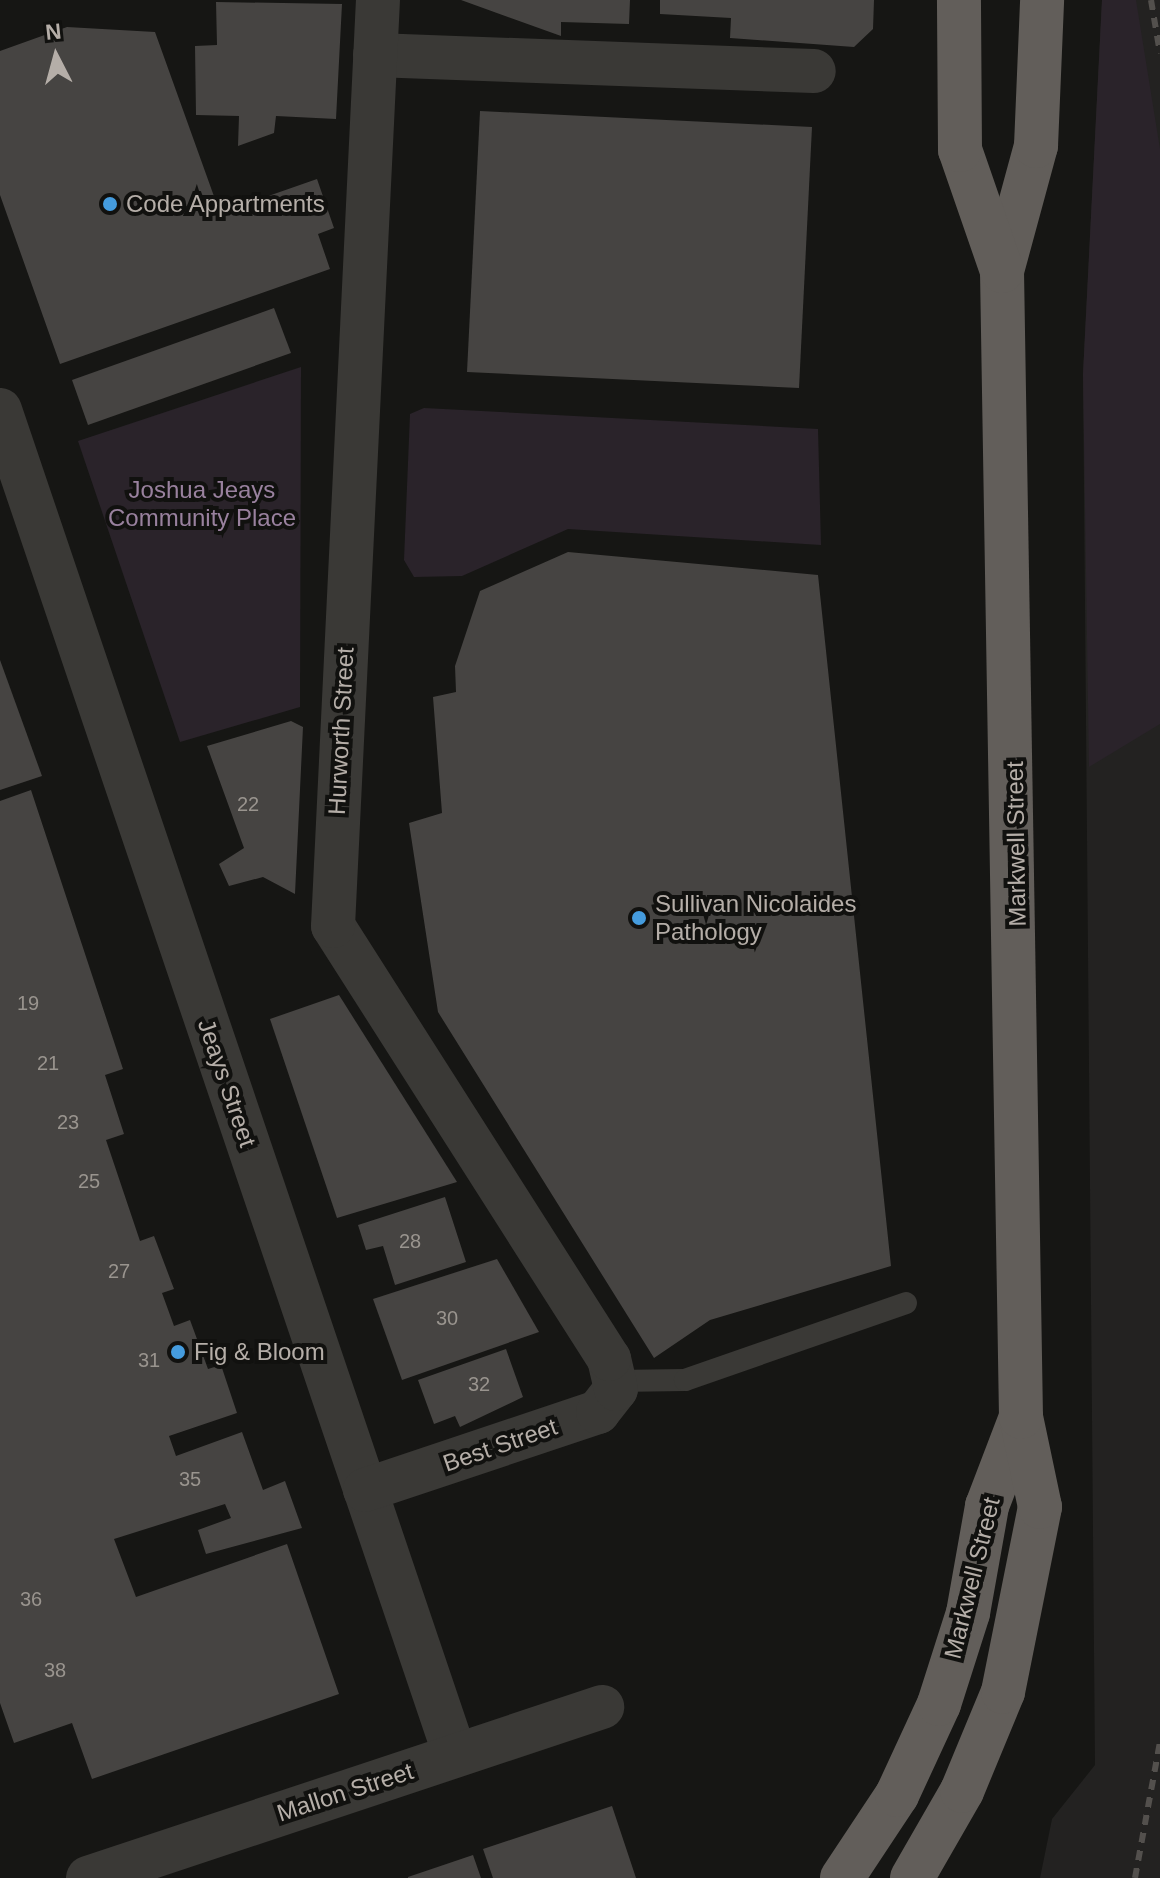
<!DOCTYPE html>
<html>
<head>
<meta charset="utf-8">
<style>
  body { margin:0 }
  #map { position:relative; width:1160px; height:1878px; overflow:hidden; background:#161614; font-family:Arial,sans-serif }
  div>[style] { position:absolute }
  .built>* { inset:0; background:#232221 }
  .green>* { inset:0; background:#2a232a }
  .building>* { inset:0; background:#464442 }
  .service>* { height:22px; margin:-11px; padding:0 11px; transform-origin:11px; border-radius:11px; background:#3a3936 }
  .minor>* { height:44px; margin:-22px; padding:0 22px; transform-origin:22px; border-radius:22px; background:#3a3936 }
  .trunk>* { height:44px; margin:-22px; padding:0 22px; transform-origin:22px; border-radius:22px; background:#625e5a }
  .rail>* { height:6px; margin-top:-3px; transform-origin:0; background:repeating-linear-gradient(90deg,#53504d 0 10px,transparent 0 18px) }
  .dots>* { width:22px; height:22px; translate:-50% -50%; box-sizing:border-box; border:4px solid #11110f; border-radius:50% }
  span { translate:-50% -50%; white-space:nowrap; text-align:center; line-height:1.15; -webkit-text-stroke:8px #11110f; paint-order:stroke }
  .number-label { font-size:20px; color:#99948e }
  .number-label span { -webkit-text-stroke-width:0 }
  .poi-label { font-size:24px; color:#b5aea8 }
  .left { translate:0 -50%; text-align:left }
  .park-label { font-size:24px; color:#99819e }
  .street-label { font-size:24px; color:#b5aea8 }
  .north { position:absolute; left:16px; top:16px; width:80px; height:80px; -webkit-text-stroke:6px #11110f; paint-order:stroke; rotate:354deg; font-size:22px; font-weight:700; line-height:32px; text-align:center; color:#b5aea8 }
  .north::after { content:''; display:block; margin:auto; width:28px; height:36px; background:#b5aea8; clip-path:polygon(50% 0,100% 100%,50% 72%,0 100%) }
</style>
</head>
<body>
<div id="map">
  <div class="built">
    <div style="clip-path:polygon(1102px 0,1160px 0,1160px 1878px,1040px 1878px,1052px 1819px,1095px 1765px,1083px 374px)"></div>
  </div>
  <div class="green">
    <div style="clip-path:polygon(1102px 0,1136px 0,1160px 149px,1160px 724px,1089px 767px,1083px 374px)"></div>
    <div style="clip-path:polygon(301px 367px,300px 707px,180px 742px,78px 441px)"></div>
    <div style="clip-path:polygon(424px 408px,818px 429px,821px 545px,568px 529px,462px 576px,414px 577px,404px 560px,410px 414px)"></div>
  </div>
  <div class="building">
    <div style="clip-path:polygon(461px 0,630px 0,629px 24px,561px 22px,561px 36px)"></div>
    <div style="clip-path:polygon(660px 0,874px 0,873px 29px,854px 47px,730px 38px,731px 18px,660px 14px)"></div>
    <div style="clip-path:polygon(216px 2px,342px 4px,336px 119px,276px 116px,274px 133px,238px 146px,239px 116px,196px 115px,195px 46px,217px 45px)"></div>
    <div style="clip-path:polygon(67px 27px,155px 32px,220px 213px,317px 179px,334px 228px,318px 234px,330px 269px,60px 364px,0 195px,0 51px)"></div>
    <div style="clip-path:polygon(480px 111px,812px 127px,799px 388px,467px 372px)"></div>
    <div style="clip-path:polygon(274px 308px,291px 353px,88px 425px,72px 380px)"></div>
    <div style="clip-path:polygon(568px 552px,818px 575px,891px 1266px,710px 1320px,654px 1358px,438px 1012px,409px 823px,442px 813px,433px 697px,456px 692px,455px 666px,480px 591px)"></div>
    <div style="clip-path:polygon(0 660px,42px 776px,0 790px)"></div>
    <div style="clip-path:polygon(291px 721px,303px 727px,295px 894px,263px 877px,229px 886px,219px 864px,244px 848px,207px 746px)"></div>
    <div style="clip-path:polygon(31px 790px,123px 1069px,105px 1075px,124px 1134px,106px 1140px,140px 1241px,154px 1236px,174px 1289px,162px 1293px,174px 1326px,190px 1320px,208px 1369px,221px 1365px,237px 1413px,169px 1436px,176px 1456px,242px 1432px,263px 1490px,285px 1481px,302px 1528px,206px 1554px,198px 1530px,231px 1518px,225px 1504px,114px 1539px,136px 1597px,287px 1544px,339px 1694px,92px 1779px,72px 1723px,14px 1743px,0 1703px,0 801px)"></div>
    <div style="clip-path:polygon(339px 995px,457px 1182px,337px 1218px,270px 1019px)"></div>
    <div style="clip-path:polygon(445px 1197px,466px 1262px,395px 1285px,383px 1246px,366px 1250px,358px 1225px)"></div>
    <div style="clip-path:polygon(497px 1259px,539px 1332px,402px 1380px,373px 1299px)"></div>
    <div style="clip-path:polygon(506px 1349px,523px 1397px,460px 1427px,455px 1416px,434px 1424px,418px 1380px)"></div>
    <div style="clip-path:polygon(612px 1806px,636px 1878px,493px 1878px,483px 1849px)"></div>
    <div style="clip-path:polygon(473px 1855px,481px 1878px,408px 1878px,408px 1877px)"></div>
  </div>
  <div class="service">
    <div style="left:616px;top:1381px;width:69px;rotate:-0.8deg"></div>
    <div style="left:685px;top:1380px;width:234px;rotate:-19.2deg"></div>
  </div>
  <div class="minor">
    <div style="left:375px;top:55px;width:439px;rotate:2.1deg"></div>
    <div style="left:0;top:410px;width:1420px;rotate:71.31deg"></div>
    <div style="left:365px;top:1490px;width:246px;rotate:-18.5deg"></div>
    <div style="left:598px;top:1412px;width:29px;rotate:-52deg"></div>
    <div style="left:616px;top:1389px;width:31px;rotate:-103deg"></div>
    <div style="left:609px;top:1359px;width:513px;rotate:-122.51deg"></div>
    <div style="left:333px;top:926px;width:927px;rotate:-87.22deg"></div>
    <div style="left:88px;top:1878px;width:542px;rotate:-18.4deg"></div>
  </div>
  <div class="trunk">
    <div style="left:1002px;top:271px;width:130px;rotate:-74.8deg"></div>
    <div style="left:1036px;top:146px;width:146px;rotate:-87.6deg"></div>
    <div style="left:842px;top:1878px;width:100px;rotate:-56.5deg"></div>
    <div style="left:897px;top:1795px;width:100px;rotate:-65.2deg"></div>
    <div style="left:939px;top:1704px;width:96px;rotate:-72.3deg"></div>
    <div style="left:968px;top:1613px;width:109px;rotate:-79.9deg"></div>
    <div style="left:987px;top:1506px;width:95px;rotate:-69.1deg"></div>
    <div style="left:912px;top:1878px;width:100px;rotate:-60.1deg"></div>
    <div style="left:962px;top:1791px;width:107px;rotate:-67.5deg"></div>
    <div style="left:1003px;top:1692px;width:189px;rotate:-78.7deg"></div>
    <div style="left:1040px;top:1507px;width:92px;rotate:-101.9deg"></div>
    <div style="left:1021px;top:1417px;width:1146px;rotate:-90.95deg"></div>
    <div style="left:1002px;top:271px;width:128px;rotate:-109.1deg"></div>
    <div style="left:960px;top:150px;width:150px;rotate:-90.4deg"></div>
  </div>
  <div class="rail">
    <div style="left:1151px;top:0;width:54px;rotate:80.4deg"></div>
    <div style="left:1135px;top:1878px;width:138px;rotate:-79.6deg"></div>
  </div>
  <div class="dots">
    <div style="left:110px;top:204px;background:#459cde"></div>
    <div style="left:639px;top:918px;background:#459cde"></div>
    <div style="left:178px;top:1352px;background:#459cde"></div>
  </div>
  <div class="number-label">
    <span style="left:248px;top:804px">22</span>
    <span style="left:28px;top:1003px">19</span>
    <span style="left:48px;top:1063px">21</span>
    <span style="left:68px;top:1122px">23</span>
    <span style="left:89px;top:1181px">25</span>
    <span style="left:410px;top:1241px">28</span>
    <span style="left:119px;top:1271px">27</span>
    <span style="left:447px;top:1318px">30</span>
    <span style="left:149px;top:1360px">31</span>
    <span style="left:479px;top:1384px">32</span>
    <span style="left:190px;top:1479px">35</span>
    <span style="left:31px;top:1599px">36</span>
    <span style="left:55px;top:1670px">38</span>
  </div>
  <div class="poi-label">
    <span class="left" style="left:126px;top:204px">Code Appartments</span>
    <span class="left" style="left:655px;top:918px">Sullivan Nicolaides<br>Pathology</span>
    <span class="left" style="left:194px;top:1352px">Fig &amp; Bloom</span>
  </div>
  <div class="park-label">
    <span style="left:202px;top:504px">Joshua Jeays<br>Community Place</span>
  </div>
  <div class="street-label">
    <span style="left:341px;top:731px;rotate:-87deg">Hurworth Street</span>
    <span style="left:1016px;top:844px;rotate:-91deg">Markwell Street</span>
    <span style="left:227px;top:1083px;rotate:71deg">Jeays Street</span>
    <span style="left:500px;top:1445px;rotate:-19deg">Best Street</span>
    <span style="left:972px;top:1578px;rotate:-76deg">Markwell Street</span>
    <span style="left:345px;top:1792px;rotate:-18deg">Mallon Street</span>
  </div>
  <div class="north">N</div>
</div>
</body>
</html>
